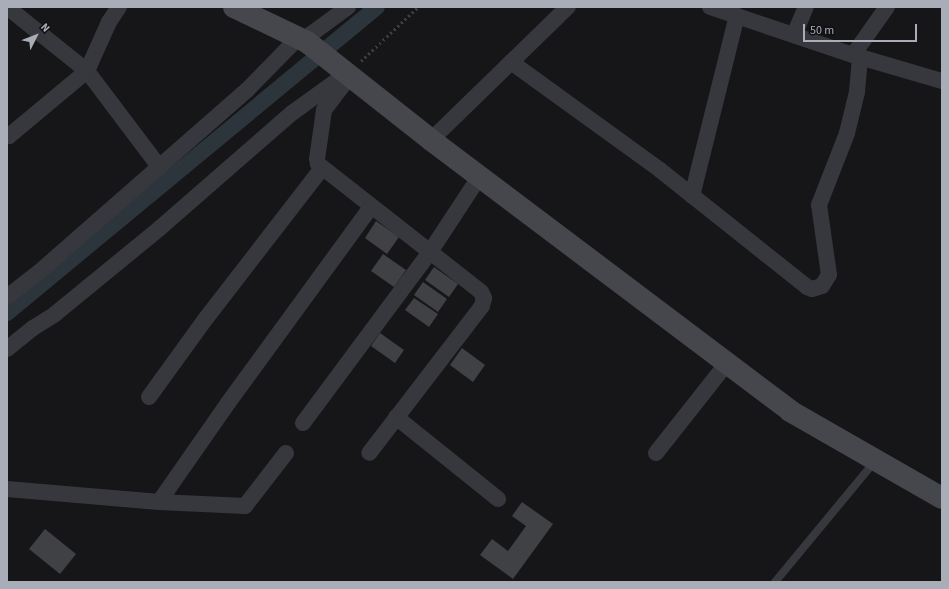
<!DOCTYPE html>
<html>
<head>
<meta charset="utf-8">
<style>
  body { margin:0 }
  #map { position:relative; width:949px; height:589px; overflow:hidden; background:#161618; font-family:"Source Sans 3",sans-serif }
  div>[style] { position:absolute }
  .canal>* { height:16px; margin:-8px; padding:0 8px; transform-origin:8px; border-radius:8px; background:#2c353c }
  .building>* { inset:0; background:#404145 }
  .path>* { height:2.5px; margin-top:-1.25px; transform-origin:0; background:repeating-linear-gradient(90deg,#3d3f44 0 2px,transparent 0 5px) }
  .lane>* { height:8px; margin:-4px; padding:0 4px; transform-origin:4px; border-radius:4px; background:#37383d }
  .street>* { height:16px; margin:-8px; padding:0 8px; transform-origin:8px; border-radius:8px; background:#37383d }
  .secondary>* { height:22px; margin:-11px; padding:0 11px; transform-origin:11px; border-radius:11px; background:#45474d }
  span { translate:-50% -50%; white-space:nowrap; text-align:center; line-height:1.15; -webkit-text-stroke:3px #111113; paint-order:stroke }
  .frame { position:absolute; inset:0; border:8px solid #a8adb8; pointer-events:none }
  .north { position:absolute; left:16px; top:16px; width:40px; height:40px; -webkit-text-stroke:3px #111113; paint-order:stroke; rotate:48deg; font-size:11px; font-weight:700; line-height:16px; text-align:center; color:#a8adb8 }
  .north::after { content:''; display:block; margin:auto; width:14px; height:18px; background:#a8adb8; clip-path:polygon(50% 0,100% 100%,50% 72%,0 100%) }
  .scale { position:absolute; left:803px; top:24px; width:114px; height:18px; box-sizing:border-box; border:2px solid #a8adb8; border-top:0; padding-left:5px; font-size:12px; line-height:14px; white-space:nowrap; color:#a8adb8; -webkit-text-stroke:3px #111113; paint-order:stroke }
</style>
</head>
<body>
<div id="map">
  <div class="canal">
    <div style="left:7px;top:313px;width:480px;rotate:-39.6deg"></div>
  </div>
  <div class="building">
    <div style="clip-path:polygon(376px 221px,399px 237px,387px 254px,365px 238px)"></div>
    <div style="clip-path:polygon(383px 254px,406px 270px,394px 287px,371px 271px)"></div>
    <div style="clip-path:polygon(434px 267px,458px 284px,449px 297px,425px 280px)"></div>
    <div style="clip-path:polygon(423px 282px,447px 299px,438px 312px,414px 295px)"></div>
    <div style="clip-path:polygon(414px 298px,438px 314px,429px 327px,405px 310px)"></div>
    <div style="clip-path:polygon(380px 333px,404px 350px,395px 363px,371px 346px)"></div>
    <div style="clip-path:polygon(462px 348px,485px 365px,473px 382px,450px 365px)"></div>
    <div style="clip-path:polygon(522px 502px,553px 524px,513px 579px,480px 555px,492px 539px,508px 551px,526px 526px,512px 516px)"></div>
    <div style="clip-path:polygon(45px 529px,76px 554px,60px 574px,29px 549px)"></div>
  </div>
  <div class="path">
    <div style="left:361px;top:61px;width:79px;rotate:-43.5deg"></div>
  </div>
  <div class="lane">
    <div style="left:775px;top:582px;width:157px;rotate:-50.4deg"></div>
  </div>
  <div class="street">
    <div style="left:119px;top:7px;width:18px;rotate:124deg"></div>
    <div style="left:109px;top:22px;width:54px;rotate:114.2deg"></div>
    <div style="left:87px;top:71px;width:121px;rotate:53deg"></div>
    <div style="left:710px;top:7px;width:151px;rotate:18.6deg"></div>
    <div style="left:853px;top:55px;width:59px;rotate:-54.7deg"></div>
    <div style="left:794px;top:35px;width:30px;rotate:-67deg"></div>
    <div style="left:303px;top:40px;width:56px;rotate:-36.3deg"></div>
    <div style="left:853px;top:55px;width:93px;rotate:16.3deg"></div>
    <div style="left:511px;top:62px;width:184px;rotate:35.9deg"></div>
    <div style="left:660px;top:170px;width:188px;rotate:38.5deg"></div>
    <div style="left:807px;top:287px;width:5px;rotate:22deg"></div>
    <div style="left:812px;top:289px;width:10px;rotate:-17deg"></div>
    <div style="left:822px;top:286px;width:13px;rotate:-58deg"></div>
    <div style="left:829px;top:275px;width:71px;rotate:-98.1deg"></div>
    <div style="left:819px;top:205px;width:77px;rotate:-68.7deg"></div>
    <div style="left:847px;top:133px;width:42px;rotate:-76.3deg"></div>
    <div style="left:857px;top:92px;width:35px;rotate:-85deg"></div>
    <div style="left:350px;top:76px;width:43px;rotate:127.4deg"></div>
    <div style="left:324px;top:110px;width:49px;rotate:98.1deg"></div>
    <div style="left:317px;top:159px;width:5px;rotate:79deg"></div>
    <div style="left:318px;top:164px;width:207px;rotate:38.1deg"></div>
    <div style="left:481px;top:292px;width:7px;rotate:63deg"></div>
    <div style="left:484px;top:298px;width:8px;rotate:104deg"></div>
    <div style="left:482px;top:306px;width:185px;rotate:127.5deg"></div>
    <div style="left:7px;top:134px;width:3px;rotate:45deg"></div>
    <div style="left:9px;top:136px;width:102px;rotate:-39.8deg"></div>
    <div style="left:87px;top:71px;width:102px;rotate:-141.3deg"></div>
    <div style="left:431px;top:140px;width:191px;rotate:-44.2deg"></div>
    <div style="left:692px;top:196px;width:186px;rotate:-76deg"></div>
    <div style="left:7px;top:297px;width:39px;rotate:-38deg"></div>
    <div style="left:38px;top:273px;width:278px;rotate:-41.2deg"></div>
    <div style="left:247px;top:90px;width:74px;rotate:-45.5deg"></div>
    <div style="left:7px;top:349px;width:33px;rotate:-39deg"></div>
    <div style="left:33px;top:328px;width:26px;rotate:-32deg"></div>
    <div style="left:55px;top:314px;width:136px;rotate:-39.3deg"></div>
    <div style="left:160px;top:228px;width:175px;rotate:-41.1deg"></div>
    <div style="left:292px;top:113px;width:62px;rotate:-35.8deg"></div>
    <div style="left:149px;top:397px;width:99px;rotate:-54.1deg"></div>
    <div style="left:207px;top:317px;width:188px;rotate:-52.3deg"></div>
    <div style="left:396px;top:417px;width:131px;rotate:38.8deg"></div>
    <div style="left:303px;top:423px;width:213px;rotate:-53.4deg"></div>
    <div style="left:430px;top:252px;width:91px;rotate:-56.7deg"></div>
    <div style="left:656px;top:453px;width:115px;rotate:-51.7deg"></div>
    <div style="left:7px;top:489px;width:153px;rotate:4.9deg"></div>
    <div style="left:159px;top:502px;width:121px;rotate:-55.1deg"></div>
    <div style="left:228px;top:403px;width:243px;rotate:-53.9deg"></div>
    <div style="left:159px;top:502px;width:86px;rotate:2.7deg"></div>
    <div style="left:245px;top:506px;width:67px;rotate:-52.3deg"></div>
  </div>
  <div class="secondary">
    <div style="left:234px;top:7px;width:81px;rotate:25.6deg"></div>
    <div style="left:307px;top:42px;width:158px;rotate:38.3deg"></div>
    <div style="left:431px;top:140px;width:450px;rotate:37deg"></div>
    <div style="left:790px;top:411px;width:175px;rotate:29.8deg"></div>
  </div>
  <div class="frame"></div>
  <div class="north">N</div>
  <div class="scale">50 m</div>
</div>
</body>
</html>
